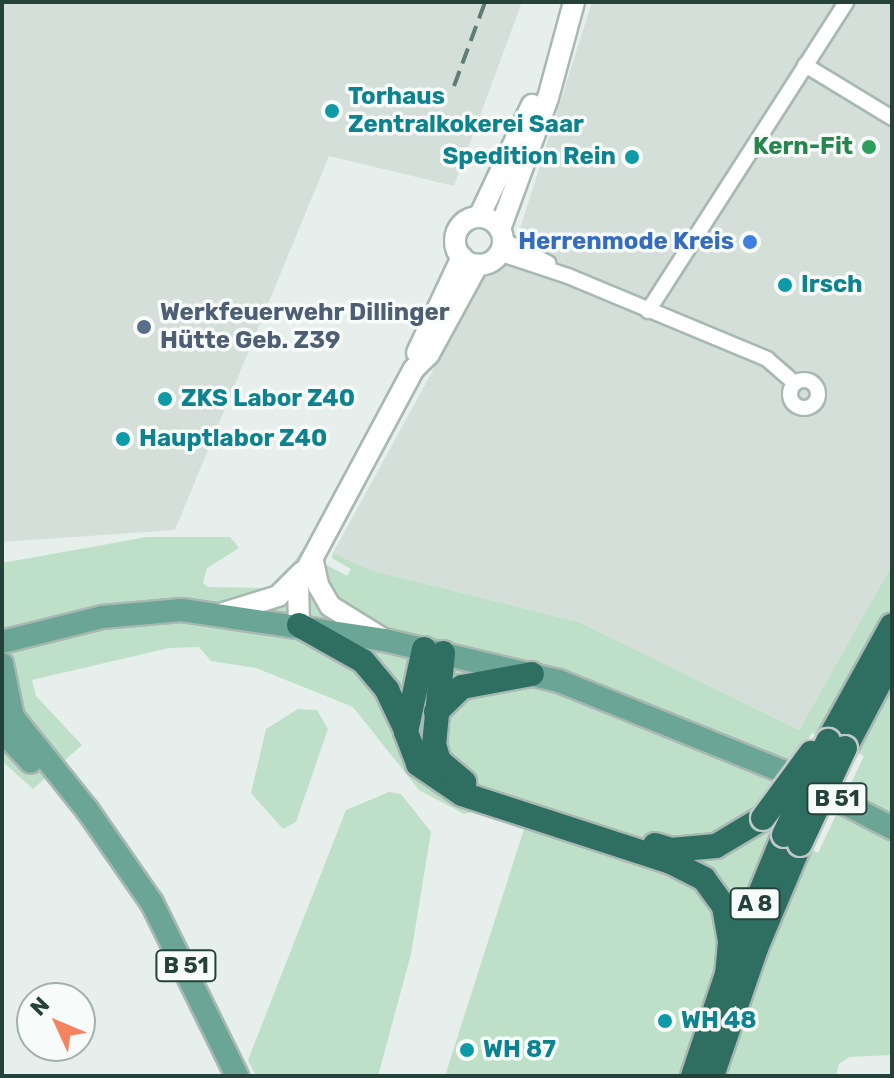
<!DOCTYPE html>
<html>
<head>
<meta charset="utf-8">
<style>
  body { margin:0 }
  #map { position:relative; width:894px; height:1078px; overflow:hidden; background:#e6efeb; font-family:Rubik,sans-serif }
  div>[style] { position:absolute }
  .built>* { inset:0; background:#d4dfda }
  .green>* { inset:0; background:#bfe0c8 }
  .roads { filter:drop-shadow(2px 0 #a8b8b2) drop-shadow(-2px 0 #a8b8b2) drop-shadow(0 2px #a8b8b2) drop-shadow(0 -2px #a8b8b2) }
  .street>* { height:14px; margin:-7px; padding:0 7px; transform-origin:7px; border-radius:7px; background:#fff }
  .street>.ring { margin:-7px; padding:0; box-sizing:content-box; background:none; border:14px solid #fff; border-radius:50% }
  .secondary>* { height:20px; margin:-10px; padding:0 10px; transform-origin:10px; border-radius:10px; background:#fff }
  .secondary>.ring { margin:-10px; padding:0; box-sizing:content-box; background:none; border:20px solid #fff; border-radius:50% }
  .primary>* { height:22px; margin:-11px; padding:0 11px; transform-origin:11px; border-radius:11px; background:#6aa596 }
  .highway>* { height:24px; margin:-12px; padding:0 12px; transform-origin:12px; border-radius:12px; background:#2f6f62 }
  .rail>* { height:4px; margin-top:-2px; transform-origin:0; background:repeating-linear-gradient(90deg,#5f7d75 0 16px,transparent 0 24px) }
  .bridges { filter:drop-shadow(2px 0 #c2cac8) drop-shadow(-2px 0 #c2cac8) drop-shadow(0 2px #c2cac8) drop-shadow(0 -2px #c2cac8) }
  .highway-bridge>* { height:24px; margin:-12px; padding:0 12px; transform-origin:12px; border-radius:12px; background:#2f6f62 }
  .dots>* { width:22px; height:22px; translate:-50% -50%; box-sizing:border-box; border:4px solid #f7fbf9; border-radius:50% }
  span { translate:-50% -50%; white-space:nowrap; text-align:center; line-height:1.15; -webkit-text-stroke:7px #f7fbf9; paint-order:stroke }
  .shield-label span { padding:2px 6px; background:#f7fbf9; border:2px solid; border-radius:6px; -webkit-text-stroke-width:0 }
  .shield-label { font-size:22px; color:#24423a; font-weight:700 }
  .culture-label { font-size:24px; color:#0d838f; font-weight:700 }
  .left { translate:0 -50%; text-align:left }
  .right { translate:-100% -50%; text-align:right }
  .leisure-label { font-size:24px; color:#27864d; font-weight:700 }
  .shop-label { font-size:24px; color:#366cbe; font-weight:700 }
  .service-label { font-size:24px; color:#4e5e75; font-weight:700 }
  .frame { position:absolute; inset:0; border:4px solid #24423a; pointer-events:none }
  .north { position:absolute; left:16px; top:982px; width:80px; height:80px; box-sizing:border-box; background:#f7fbf9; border:2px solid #a3b1ad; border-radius:50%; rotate:314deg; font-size:22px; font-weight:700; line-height:32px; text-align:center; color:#24423a }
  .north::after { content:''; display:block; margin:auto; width:28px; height:36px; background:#f4845f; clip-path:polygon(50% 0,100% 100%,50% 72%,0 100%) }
</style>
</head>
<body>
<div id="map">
  <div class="built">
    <div style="clip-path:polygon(2px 2px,522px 2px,454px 186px,329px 156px,175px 530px,2px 542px)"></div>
    <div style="clip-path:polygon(592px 2px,892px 2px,892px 565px,799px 730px,579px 622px,370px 570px,333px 553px,485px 275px,507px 259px,517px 238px)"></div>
  </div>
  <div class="green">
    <div style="clip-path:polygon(evenodd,147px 537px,230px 537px,239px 548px,207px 568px,203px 583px,208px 587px,268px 588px,283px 579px,301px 551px,347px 576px,351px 569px,332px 558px,333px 553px,370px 570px,579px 622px,799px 730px,892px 565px,892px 1055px,849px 1057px,839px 1064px,836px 1076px,445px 1076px,524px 829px,476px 811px,464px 814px,419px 790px,353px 707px,256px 668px,211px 661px,199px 647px,169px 648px,32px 680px,36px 696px,82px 745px,33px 789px,2px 761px,2px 563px,147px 537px,812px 733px,864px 756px,818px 853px,763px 818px,776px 787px,812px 733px)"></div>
    <div style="clip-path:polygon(298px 709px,317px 710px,328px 729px,296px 822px,283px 829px,251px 793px,266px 729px)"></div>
    <div style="clip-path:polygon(389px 792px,401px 794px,431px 832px,411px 954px,378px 1076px,256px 1076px,248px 1060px,346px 810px)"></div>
  </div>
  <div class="roads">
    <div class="street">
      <div style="left:805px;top:65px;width:102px;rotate:31.3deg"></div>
      <div style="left:503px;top:240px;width:51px;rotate:27.1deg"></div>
      <div style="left:499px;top:253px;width:73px;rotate:18.4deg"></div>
      <div style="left:568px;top:276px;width:216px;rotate:22.6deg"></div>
      <div style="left:767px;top:359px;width:37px;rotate:41deg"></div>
      <div style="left:648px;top:311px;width:367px;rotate:-57.3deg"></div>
      <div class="ring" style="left:790px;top:380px;width:14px;height:14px"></div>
    </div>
    <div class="secondary">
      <div style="left:479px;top:217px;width:124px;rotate:-64.7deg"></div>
      <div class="ring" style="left:455px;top:217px;width:28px;height:28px"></div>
      <div style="left:500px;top:229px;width:140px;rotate:-69.9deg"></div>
      <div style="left:548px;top:98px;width:99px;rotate:-74.8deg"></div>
      <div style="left:417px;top:353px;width:106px;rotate:-64.9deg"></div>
      <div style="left:313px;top:561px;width:25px;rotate:78deg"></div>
      <div style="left:318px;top:585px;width:24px;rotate:60deg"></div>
      <div style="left:330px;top:606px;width:59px;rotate:31.8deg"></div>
      <div style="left:220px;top:614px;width:61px;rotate:-17.2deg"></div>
      <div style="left:278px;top:596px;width:34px;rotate:-45deg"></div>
      <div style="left:299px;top:625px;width:40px;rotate:-91.4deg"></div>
      <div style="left:298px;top:585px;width:245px;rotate:-61.8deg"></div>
      <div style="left:414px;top:369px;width:21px;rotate:-45deg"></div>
      <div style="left:429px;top:354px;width:102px;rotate:-61.4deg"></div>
    </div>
    <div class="primary">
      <div style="left:2px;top:642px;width:103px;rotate:-14deg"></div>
      <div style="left:102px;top:617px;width:80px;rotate:-5deg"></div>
      <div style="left:182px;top:610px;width:204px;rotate:8.4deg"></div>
      <div style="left:384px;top:640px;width:180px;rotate:13.2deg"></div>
      <div style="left:559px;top:681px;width:240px;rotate:22deg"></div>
      <div style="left:782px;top:771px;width:124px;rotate:27.4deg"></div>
      <div style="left:2px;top:664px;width:54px;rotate:78.3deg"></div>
      <div style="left:13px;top:717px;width:120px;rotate:51.4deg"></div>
      <div style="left:88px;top:811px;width:112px;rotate:55.2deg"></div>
      <div style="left:152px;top:903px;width:193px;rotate:63.8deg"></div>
      <div style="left:2px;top:731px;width:42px;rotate:46.9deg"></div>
    </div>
    <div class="highway">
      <div style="left:299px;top:625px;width:73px;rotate:29.4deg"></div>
      <div style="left:363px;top:661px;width:38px;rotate:50deg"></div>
      <div style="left:387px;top:690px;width:42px;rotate:64.7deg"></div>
      <div style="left:424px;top:649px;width:85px;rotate:102.2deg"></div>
      <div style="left:406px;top:732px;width:34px;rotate:69deg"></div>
      <div style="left:418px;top:764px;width:53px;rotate:34.3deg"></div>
      <div style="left:462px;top:794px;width:220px;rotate:18deg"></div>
      <div style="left:671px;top:862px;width:37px;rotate:27deg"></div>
      <div style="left:704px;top:879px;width:34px;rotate:54deg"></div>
      <div style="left:724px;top:907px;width:36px;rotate:80deg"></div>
      <div style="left:730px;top:942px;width:32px;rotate:95deg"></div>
      <div style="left:443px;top:653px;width:91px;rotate:95.6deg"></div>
      <div style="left:434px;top:744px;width:18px;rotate:74deg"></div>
      <div style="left:439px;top:761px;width:33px;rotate:40deg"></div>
      <div style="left:436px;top:712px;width:36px;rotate:-44deg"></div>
      <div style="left:462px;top:687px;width:71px;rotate:-10.5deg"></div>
      <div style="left:828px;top:741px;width:132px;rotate:-61.1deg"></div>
      <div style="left:845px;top:748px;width:101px;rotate:-62.2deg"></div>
      <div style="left:655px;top:845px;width:17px;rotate:17deg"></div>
      <div style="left:671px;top:850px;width:45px;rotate:-5.1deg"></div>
      <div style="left:716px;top:846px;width:55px;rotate:-30.8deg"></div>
      <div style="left:693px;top:1076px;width:108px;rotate:-71.6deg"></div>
      <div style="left:727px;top:974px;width:150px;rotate:-67.7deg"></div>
      <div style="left:712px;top:1076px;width:135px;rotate:-71deg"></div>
      <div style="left:756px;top:948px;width:113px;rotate:-67.1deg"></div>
    </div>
  </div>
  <div class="rail">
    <div style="left:454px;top:86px;width:90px;rotate:-69.7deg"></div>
  </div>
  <div class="bridges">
    <div class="highway-bridge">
      <div style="left:763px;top:818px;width:81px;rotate:-53.6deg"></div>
      <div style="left:784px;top:835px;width:104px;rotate:-64.9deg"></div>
      <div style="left:800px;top:844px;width:106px;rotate:-64.9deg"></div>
    </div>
  </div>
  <div class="dots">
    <div style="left:332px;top:111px;background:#0f9aa8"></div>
    <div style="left:869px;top:147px;background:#2e9e5b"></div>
    <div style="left:632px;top:157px;background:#0f9aa8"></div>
    <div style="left:750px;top:242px;background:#3f7fe0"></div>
    <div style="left:785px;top:285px;background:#0f9aa8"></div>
    <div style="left:144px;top:327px;background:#5c6f8a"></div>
    <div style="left:165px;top:399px;background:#0f9aa8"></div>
    <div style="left:123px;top:439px;background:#0f9aa8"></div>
    <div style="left:665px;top:1021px;background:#0f9aa8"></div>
    <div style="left:467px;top:1050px;background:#0f9aa8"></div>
  </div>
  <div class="shield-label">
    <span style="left:837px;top:799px">B 51</span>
    <span style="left:755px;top:904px">A 8</span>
    <span style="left:186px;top:966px">B 51</span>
  </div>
  <div class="culture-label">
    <span class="left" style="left:348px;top:111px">Torhaus<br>Zentralkokerei Saar</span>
    <span class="right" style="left:616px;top:157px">Spedition Rein</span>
    <span class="left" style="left:801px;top:285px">Irsch</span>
    <span class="left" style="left:181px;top:399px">ZKS Labor Z40</span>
    <span class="left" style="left:139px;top:439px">Hauptlabor Z40</span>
    <span class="left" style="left:681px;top:1021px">WH 48</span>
    <span class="left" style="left:483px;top:1050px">WH 87</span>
  </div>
  <div class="leisure-label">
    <span class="right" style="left:853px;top:147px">Kern-Fit</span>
  </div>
  <div class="shop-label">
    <span class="right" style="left:734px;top:242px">Herrenmode Kreis</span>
  </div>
  <div class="service-label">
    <span class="left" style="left:160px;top:327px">Werkfeuerwehr Dillinger<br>Hütte Geb. Z39</span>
  </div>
  <div class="frame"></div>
  <div class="north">N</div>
</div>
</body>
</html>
